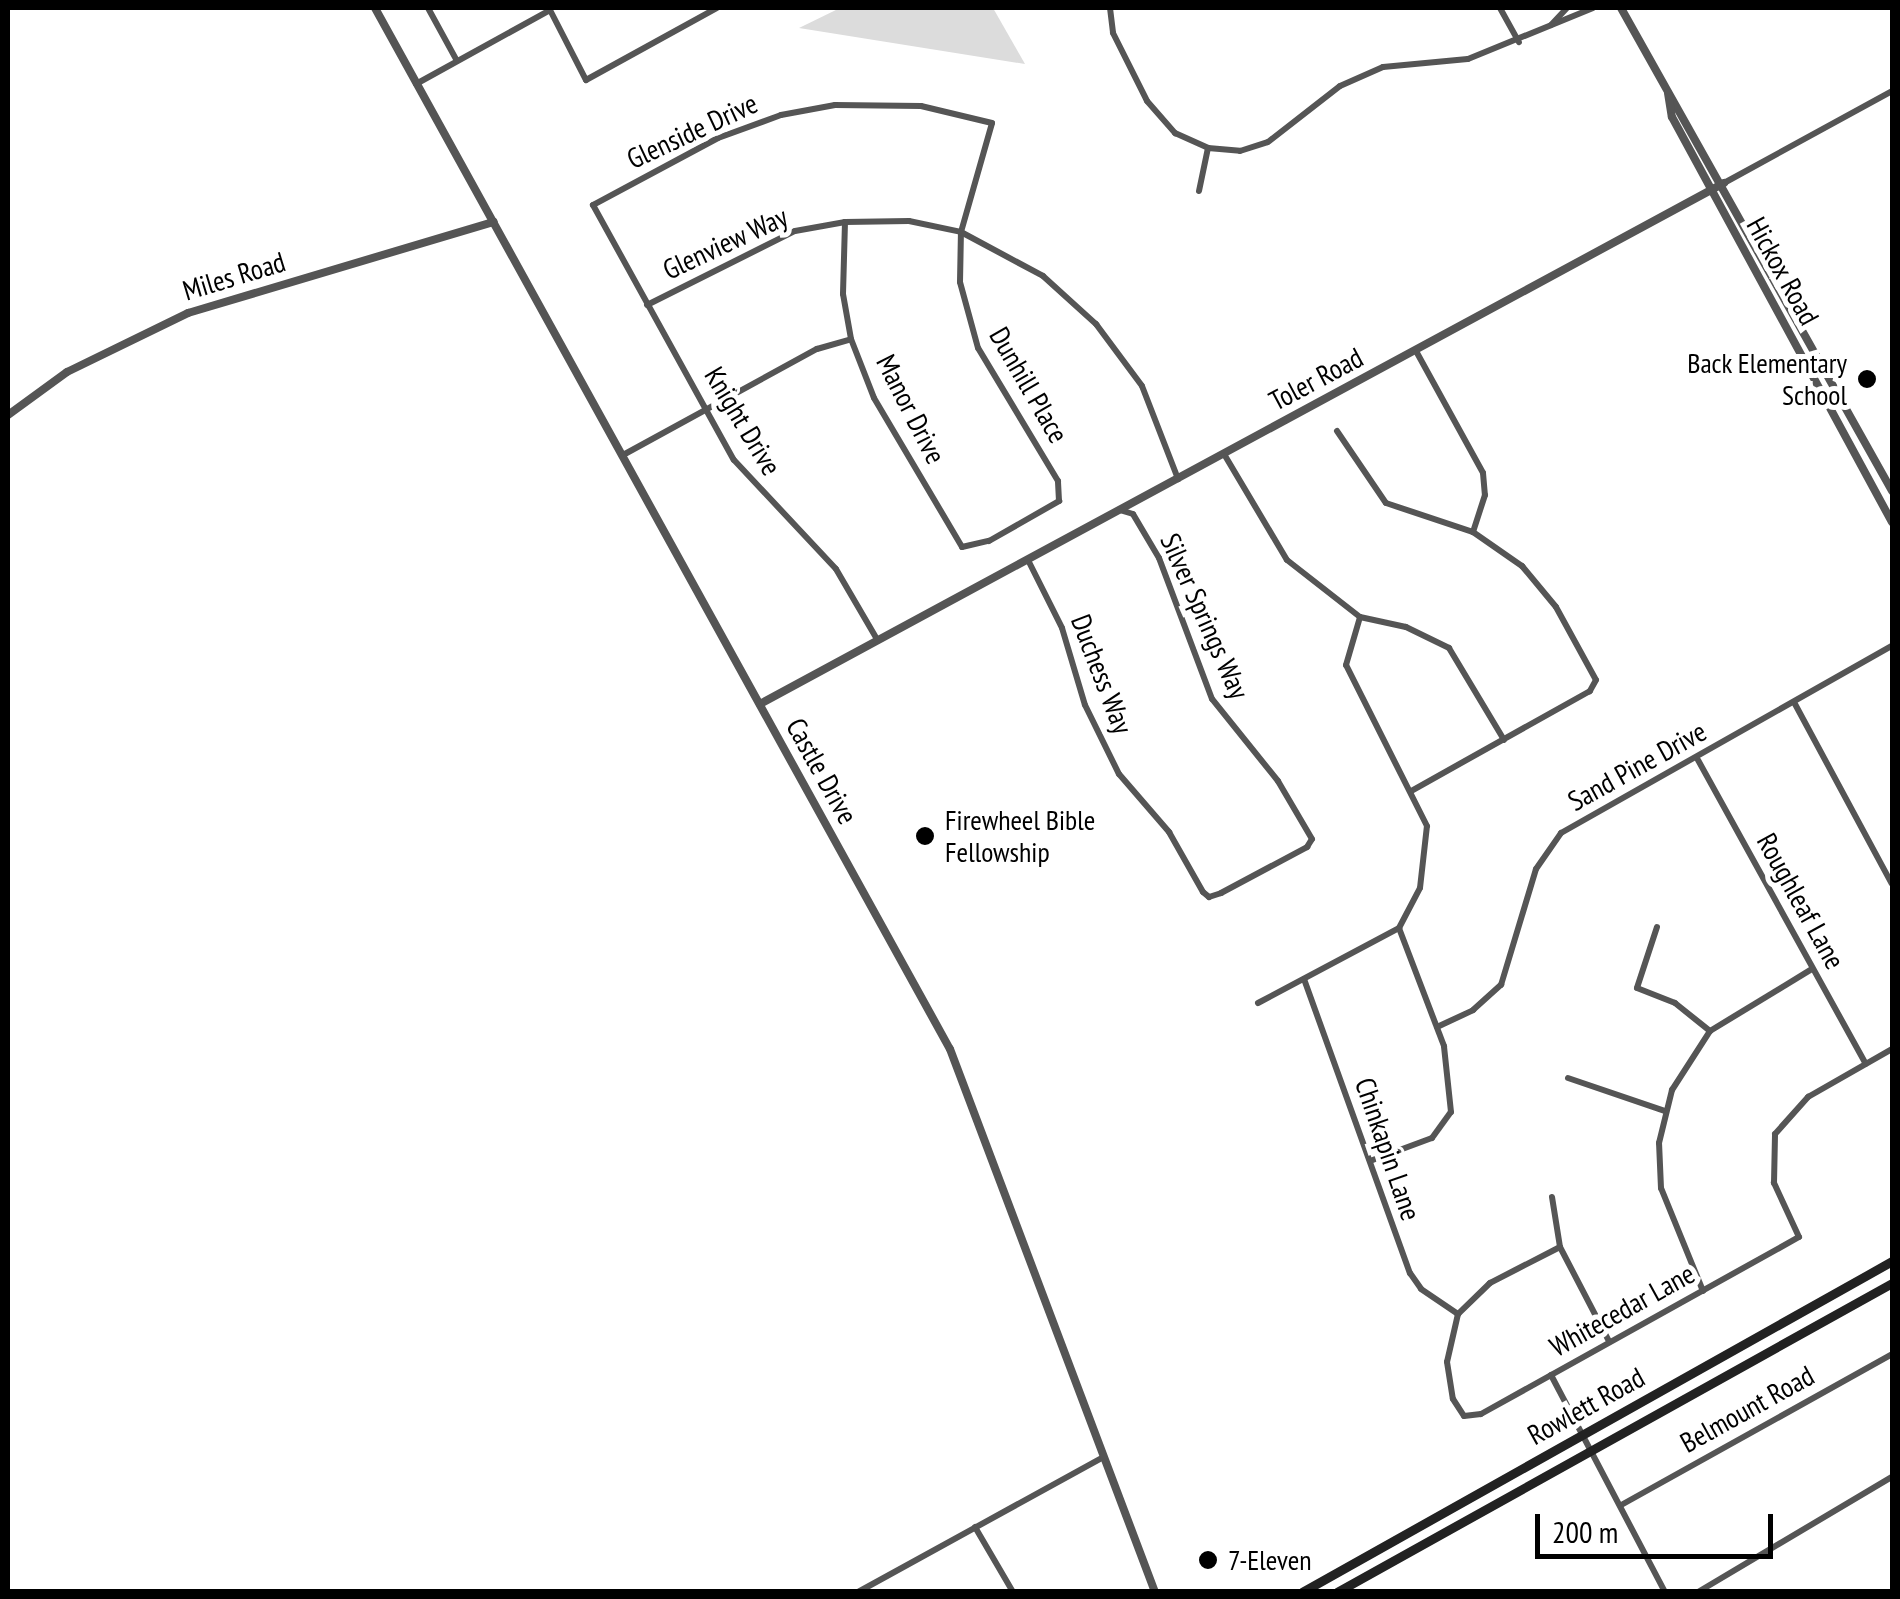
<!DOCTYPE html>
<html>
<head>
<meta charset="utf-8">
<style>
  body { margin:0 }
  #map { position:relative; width:1900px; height:1599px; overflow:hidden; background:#fff; font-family:"PT Sans Narrow",sans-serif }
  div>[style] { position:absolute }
  .green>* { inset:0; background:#dcdcdc }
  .minor>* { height:6px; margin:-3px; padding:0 3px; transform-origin:3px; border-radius:3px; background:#555 }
  .tertiary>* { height:8px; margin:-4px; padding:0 4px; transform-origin:4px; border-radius:4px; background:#555 }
  .secondary>* { height:9px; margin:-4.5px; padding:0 4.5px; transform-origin:4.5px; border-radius:4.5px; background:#222 }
  .dots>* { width:28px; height:28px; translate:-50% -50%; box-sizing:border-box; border:5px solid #fff; border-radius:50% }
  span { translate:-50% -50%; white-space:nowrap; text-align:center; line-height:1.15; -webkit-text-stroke:10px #fff; paint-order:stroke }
  .street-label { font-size:28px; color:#000 }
  .poi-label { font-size:28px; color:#000 }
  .right { translate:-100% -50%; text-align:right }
  .left { translate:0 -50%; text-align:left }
  .frame { position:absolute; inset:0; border:10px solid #000; pointer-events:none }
  .scale { position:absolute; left:1535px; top:1514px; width:238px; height:45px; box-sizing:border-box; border:5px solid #000; border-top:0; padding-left:12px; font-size:30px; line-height:35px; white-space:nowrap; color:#000; -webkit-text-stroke:8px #fff; paint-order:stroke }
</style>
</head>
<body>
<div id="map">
  <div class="green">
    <div style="clip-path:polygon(840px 8px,993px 8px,1025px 64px,799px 28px)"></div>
  </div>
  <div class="minor">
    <div style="left:428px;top:8px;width:60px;rotate:61.3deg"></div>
    <div style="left:549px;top:8px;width:81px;rotate:62.8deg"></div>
    <div style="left:586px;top:80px;width:149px;rotate:-28.8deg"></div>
    <div style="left:1110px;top:8px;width:25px;rotate:83deg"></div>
    <div style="left:1113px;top:33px;width:76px;rotate:63.4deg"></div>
    <div style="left:1147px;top:101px;width:43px;rotate:48.8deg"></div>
    <div style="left:1175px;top:133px;width:36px;rotate:24deg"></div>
    <div style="left:1208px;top:148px;width:32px;rotate:5deg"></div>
    <div style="left:1240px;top:151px;width:29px;rotate:-18deg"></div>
    <div style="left:1268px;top:142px;width:91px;rotate:-37.9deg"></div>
    <div style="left:1340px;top:86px;width:47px;rotate:-23.8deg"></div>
    <div style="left:1383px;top:67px;width:85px;rotate:-5.4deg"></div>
    <div style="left:1468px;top:59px;width:135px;rotate:-22.2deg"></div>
    <div style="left:1500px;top:8px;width:39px;rotate:61deg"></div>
    <div style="left:1551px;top:25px;width:23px;rotate:-47deg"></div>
    <div style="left:416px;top:84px;width:153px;rotate:-28.9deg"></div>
    <div style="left:1724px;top:183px;width:192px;rotate:-28.7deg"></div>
    <div style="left:1199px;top:191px;width:44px;rotate:-78.2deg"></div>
    <div style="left:845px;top:222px;width:72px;rotate:91.6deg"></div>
    <div style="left:843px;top:294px;width:46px;rotate:79.9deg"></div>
    <div style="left:851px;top:339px;width:63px;rotate:68.7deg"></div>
    <div style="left:874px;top:398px;width:173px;rotate:59.4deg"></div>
    <div style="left:962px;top:547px;width:28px;rotate:-13deg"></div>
    <div style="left:989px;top:541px;width:81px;rotate:-29.7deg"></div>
    <div style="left:1059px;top:501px;width:20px;rotate:-93deg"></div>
    <div style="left:1058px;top:481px;width:155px;rotate:-121deg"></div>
    <div style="left:978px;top:348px;width:68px;rotate:-105.3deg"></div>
    <div style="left:960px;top:282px;width:50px;rotate:-88.9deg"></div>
    <div style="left:961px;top:232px;width:113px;rotate:-74.1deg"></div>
    <div style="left:992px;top:123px;width:73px;rotate:-166.5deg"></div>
    <div style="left:921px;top:106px;width:86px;rotate:-179.3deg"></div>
    <div style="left:835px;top:105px;width:55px;rotate:169.5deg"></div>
    <div style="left:781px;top:115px;width:67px;rotate:159.9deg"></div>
    <div style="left:718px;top:138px;width:142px;rotate:151.8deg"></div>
    <div style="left:593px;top:205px;width:291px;rotate:61.1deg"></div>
    <div style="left:734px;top:460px;width:149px;rotate:46.9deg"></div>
    <div style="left:836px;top:569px;width:83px;rotate:59.7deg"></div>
    <div style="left:647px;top:305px;width:165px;rotate:-26.6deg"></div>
    <div style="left:795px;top:231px;width:51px;rotate:-10.2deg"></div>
    <div style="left:845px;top:222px;width:64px;rotate:-0.9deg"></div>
    <div style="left:909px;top:221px;width:53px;rotate:11.9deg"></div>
    <div style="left:961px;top:232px;width:93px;rotate:28.2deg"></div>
    <div style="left:1043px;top:276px;width:72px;rotate:42.2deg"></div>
    <div style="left:1096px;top:324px;width:77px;rotate:53.4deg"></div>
    <div style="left:1142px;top:386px;width:100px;rotate:68.8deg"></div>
    <div style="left:1416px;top:351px;width:139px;rotate:61.2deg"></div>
    <div style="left:1483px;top:473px;width:22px;rotate:85deg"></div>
    <div style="left:1485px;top:495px;width:39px;rotate:108deg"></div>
    <div style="left:1337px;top:431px;width:87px;rotate:55.8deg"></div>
    <div style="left:1386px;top:503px;width:92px;rotate:18.4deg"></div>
    <div style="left:1473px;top:532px;width:60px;rotate:34.8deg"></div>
    <div style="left:1522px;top:566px;width:53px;rotate:50.3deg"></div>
    <div style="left:1556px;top:607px;width:83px;rotate:61.3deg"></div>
    <div style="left:1596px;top:680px;width:13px;rotate:119deg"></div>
    <div style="left:1590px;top:691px;width:205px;rotate:150.8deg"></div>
    <div style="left:1224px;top:454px;width:123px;rotate:59.3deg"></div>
    <div style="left:1287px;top:560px;width:93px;rotate:38deg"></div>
    <div style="left:1360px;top:617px;width:47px;rotate:12.3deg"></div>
    <div style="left:1406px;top:627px;width:48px;rotate:26deg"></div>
    <div style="left:1449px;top:648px;width:107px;rotate:59.1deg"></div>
    <div style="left:623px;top:455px;width:221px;rotate:-28.7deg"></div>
    <div style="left:817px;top:349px;width:35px;rotate:-16deg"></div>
    <div style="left:1028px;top:560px;width:76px;rotate:63.4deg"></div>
    <div style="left:1062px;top:628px;width:80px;rotate:73.4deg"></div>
    <div style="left:1085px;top:705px;width:77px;rotate:63.8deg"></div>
    <div style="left:1119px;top:774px;width:77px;rotate:49.2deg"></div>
    <div style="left:1169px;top:832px;width:69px;rotate:60.5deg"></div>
    <div style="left:1203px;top:892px;width:8px;rotate:40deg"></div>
    <div style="left:1209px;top:897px;width:13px;rotate:-18deg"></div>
    <div style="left:1221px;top:893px;width:98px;rotate:-28.1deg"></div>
    <div style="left:1307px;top:847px;width:9px;rotate:-58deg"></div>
    <div style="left:1312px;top:839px;width:67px;rotate:-120.4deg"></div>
    <div style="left:1278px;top:781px;width:105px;rotate:-128.8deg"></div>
    <div style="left:1212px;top:699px;width:151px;rotate:-110.6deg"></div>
    <div style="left:1159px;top:558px;width:51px;rotate:-120.6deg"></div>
    <div style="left:1133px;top:514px;width:14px;rotate:-163deg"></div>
    <div style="left:1795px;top:704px;width:204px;rotate:61.7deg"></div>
    <div style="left:1698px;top:760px;width:347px;rotate:61.1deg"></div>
    <div style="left:1657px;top:927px;width:64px;rotate:108.2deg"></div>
    <div style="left:1637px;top:988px;width:41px;rotate:21.5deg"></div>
    <div style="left:1675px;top:1003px;width:45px;rotate:38.7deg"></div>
    <div style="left:1304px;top:979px;width:313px;rotate:70.2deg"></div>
    <div style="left:1410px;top:1273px;width:19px;rotate:55deg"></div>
    <div style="left:1421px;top:1289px;width:45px;rotate:34deg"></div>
    <div style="left:1258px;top:1003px;width:160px;rotate:-28deg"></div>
    <div style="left:1399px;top:928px;width:45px;rotate:-62.3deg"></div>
    <div style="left:1420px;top:888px;width:62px;rotate:-83.6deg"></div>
    <div style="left:1427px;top:826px;width:180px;rotate:-116.7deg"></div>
    <div style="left:1346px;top:665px;width:50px;rotate:-73.7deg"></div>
    <div style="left:1437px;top:1027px;width:40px;rotate:-25deg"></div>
    <div style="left:1473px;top:1010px;width:38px;rotate:-42deg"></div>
    <div style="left:1501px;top:985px;width:121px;rotate:-73.2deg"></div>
    <div style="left:1536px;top:869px;width:44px;rotate:-55.2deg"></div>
    <div style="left:1561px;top:833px;width:380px;rotate:-29.5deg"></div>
    <div style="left:1568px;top:1078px;width:102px;rotate:18.8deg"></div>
    <div style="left:1370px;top:1161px;width:66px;rotate:-20.4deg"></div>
    <div style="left:1432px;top:1138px;width:32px;rotate:-54deg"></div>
    <div style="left:1451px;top:1112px;width:66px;rotate:-96.1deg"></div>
    <div style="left:1444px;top:1046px;width:126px;rotate:-110.9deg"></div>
    <div style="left:1552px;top:1197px;width:51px;rotate:80.9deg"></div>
    <div style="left:1560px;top:1247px;width:106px;rotate:62.5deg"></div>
    <div style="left:1560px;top:1247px;width:79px;rotate:152.8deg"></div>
    <div style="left:1490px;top:1283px;width:45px;rotate:135.9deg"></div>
    <div style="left:1458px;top:1314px;width:49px;rotate:102.9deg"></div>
    <div style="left:1447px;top:1362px;width:37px;rotate:81deg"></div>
    <div style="left:1453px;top:1399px;width:20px;rotate:57deg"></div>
    <div style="left:1464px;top:1416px;width:17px;rotate:-7deg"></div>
    <div style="left:1481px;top:1414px;width:364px;rotate:-29.1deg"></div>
    <div style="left:1799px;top:1237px;width:60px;rotate:-114.8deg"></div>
    <div style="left:1774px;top:1183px;width:49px;rotate:-88.8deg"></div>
    <div style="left:1775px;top:1134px;width:50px;rotate:-48.3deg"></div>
    <div style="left:1808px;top:1097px;width:97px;rotate:-29.7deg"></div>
    <div style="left:1703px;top:1291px;width:111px;rotate:-112.2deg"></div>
    <div style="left:1661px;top:1188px;width:45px;rotate:-92.5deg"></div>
    <div style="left:1659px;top:1143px;width:55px;rotate:-76.2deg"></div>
    <div style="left:1672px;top:1090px;width:70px;rotate:-57.2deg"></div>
    <div style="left:1710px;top:1031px;width:119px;rotate:-31.3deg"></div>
    <div style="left:1551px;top:1375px;width:245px;rotate:62.3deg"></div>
    <div style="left:1623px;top:1504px;width:308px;rotate:-29.1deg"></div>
    <div style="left:975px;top:1527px;width:75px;rotate:59.7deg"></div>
    <div style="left:858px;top:1592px;width:281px;rotate:-28.8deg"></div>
    <div style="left:1698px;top:1592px;width:226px;rotate:-30.7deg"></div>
  </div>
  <div class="tertiary">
    <div style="left:375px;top:8px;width:1189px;rotate:61.09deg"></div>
    <div style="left:950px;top:1049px;width:580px;rotate:69.32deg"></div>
    <div style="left:1621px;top:8px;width:554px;rotate:60.7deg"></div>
    <div style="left:1668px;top:93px;width:24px;rotate:81deg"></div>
    <div style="left:1672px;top:117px;width:461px;rotate:61.5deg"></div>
    <div style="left:8px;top:415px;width:73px;rotate:-36.1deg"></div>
    <div style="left:67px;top:372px;width:135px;rotate:-26deg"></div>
    <div style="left:188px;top:313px;width:319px;rotate:-16.6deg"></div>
    <div style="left:760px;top:704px;width:1096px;rotate:-28.39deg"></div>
  </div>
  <div class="secondary">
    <div style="left:1302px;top:1592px;width:677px;rotate:-29.29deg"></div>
    <div style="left:1337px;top:1592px;width:635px;rotate:-29.11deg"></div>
  </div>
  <div class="dots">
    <div style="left:1867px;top:379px;background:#000"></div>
    <div style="left:925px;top:836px;background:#000"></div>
    <div style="left:1208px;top:1560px;background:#000"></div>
  </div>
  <div class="street-label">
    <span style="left:692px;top:131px;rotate:-25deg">Glenside Drive</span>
    <span style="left:725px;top:243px;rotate:-25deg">Glenview Way</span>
    <span style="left:1783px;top:271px;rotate:61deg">Hickox Road</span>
    <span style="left:234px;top:276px;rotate:-17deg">Miles Road</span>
    <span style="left:1316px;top:379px;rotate:-28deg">Toler Road</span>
    <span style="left:1029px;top:385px;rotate:60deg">Dunhill Place</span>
    <span style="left:911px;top:409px;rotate:63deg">Manor Drive</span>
    <span style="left:743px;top:421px;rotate:59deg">Knight Drive</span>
    <span style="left:1205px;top:616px;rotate:66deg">Silver Springs Way</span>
    <span style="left:1102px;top:674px;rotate:69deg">Duchess Way</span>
    <span style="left:1637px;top:766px;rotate:-29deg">Sand Pine Drive</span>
    <span style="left:822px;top:771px;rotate:61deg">Castle Drive</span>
    <span style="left:1801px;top:901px;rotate:61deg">Roughleaf Lane</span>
    <span style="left:1388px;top:1149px;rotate:71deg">Chinkapin Lane</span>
    <span style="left:1622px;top:1310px;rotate:-29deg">Whitecedar Lane</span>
    <span style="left:1586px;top:1406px;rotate:-29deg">Rowlett Road</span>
    <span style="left:1747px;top:1409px;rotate:-29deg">Belmount Road</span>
  </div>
  <div class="poi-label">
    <span class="right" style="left:1847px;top:379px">Back Elementary<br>School</span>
    <span class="left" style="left:945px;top:836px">Firewheel Bible<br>Fellowship</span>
    <span class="left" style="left:1228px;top:1560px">7-Eleven</span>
  </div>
  <div class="frame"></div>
  <div class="scale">200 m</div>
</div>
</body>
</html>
